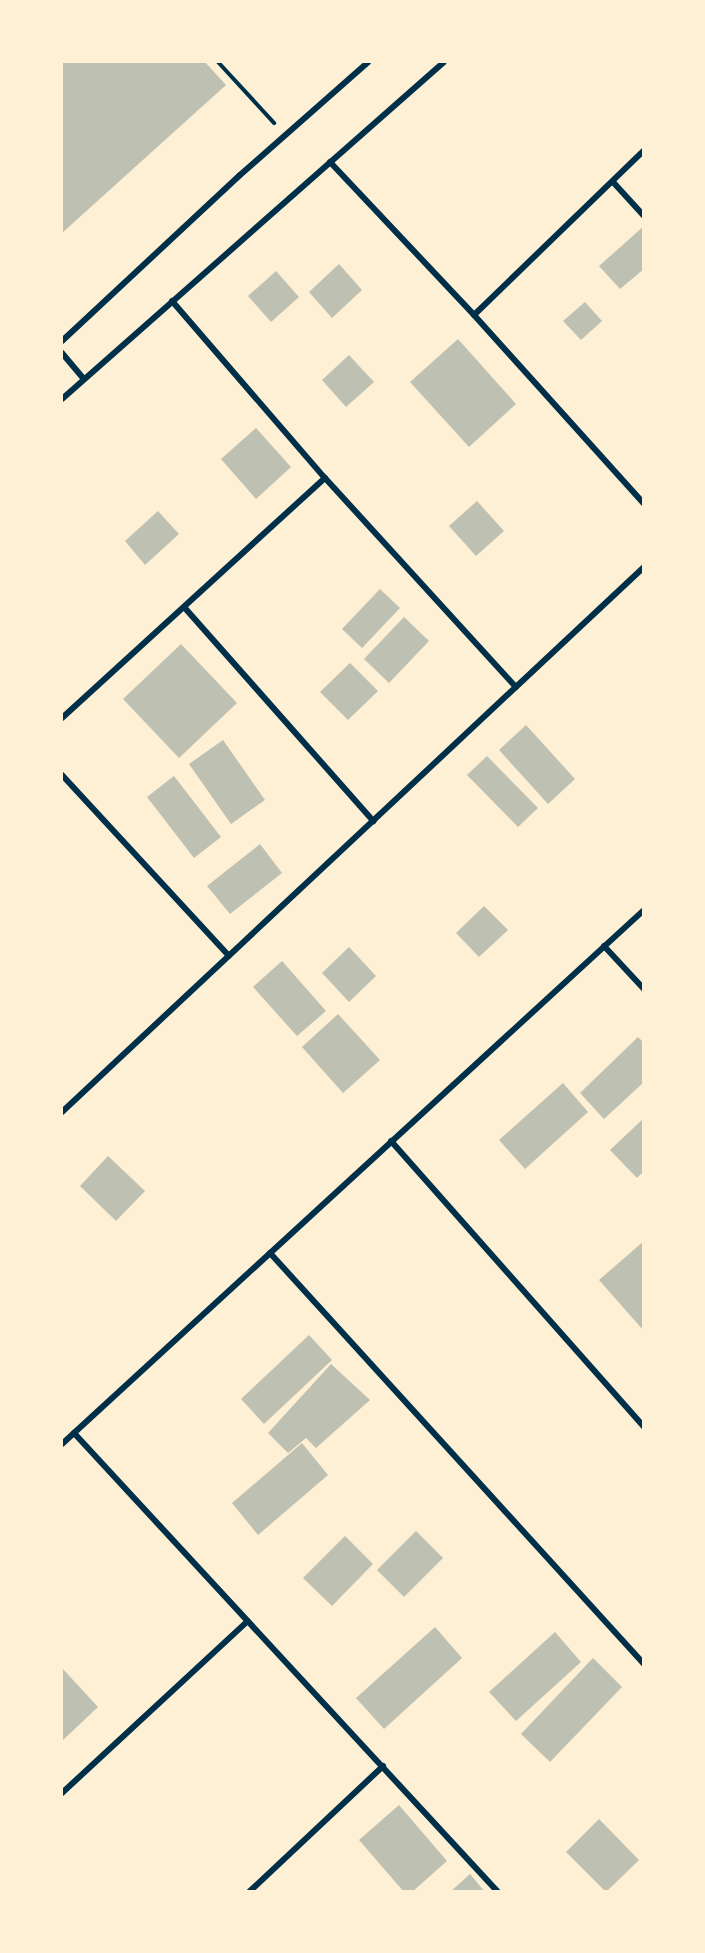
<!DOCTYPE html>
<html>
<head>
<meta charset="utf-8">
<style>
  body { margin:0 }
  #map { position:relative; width:705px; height:1953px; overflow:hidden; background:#fdf0d5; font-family:"Fira Sans Condensed",sans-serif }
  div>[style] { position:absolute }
  .building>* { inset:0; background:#bec0b2 }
  .path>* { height:4px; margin:-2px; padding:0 2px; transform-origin:2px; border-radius:2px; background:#003049 }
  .minor>* { height:6px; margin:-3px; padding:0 3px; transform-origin:3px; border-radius:3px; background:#003049 }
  span { translate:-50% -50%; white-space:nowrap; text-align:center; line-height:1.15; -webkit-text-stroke:4.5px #fdf0d5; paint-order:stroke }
  .frame { position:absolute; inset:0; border:63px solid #fdf0d5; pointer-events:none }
</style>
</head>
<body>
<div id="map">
  <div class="building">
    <div style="clip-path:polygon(62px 62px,205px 62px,226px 85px,62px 233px)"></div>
    <div style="clip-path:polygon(644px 226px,644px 269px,620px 289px,599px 266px)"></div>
    <div style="clip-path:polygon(339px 264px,362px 290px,332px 318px,309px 292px)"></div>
    <div style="clip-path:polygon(276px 271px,299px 297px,271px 322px,248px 296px)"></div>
    <div style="clip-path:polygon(585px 302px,602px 321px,581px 340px,563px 321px)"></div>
    <div style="clip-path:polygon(458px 339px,516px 404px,469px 447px,410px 382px)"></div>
    <div style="clip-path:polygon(349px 355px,374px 382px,346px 407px,322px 380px)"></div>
    <div style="clip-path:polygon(256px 428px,291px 467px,256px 499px,221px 459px)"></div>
    <div style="clip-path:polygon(477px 501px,504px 531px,476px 556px,449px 526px)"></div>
    <div style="clip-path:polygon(158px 511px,179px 534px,145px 565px,125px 541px)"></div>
    <div style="clip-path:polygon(380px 589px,400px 608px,362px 648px,342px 629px)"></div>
    <div style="clip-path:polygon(404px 617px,429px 641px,389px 683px,364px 659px)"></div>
    <div style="clip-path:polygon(181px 644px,237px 703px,179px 758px,123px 699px)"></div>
    <div style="clip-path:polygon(350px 663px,378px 691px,348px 720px,320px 692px)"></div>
    <div style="clip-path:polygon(526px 725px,575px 779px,548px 804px,499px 750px)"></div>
    <div style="clip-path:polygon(223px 740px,265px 800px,231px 824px,189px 764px)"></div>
    <div style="clip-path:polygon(487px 756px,538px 808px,518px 827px,467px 775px)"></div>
    <div style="clip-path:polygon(174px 776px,221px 837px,194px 858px,147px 797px)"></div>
    <div style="clip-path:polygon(260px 844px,282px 873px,230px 914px,207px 886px)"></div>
    <div style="clip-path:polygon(484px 906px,508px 930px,479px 957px,456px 933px)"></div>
    <div style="clip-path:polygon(349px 947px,376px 976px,349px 1002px,322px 973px)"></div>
    <div style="clip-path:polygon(282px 961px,326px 1011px,297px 1036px,253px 987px)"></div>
    <div style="clip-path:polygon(338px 1014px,380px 1060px,343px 1093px,302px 1047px)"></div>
    <div style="clip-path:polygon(638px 1037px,644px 1043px,644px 1082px,604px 1119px,580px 1093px)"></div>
    <div style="clip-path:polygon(563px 1083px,588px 1112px,525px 1169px,499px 1140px)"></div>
    <div style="clip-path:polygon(644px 1118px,644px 1171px,637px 1178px,610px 1150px)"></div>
    <div style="clip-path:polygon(108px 1156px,145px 1191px,116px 1221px,80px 1186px)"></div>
    <div style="clip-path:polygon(644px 1241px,644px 1331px,599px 1280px)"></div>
    <div style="clip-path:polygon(309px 1335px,332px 1360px,264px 1424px,241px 1399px)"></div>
    <div style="clip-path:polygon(331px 1364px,370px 1400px,316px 1448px,306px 1438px,288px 1453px,268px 1433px)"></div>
    <div style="clip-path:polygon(302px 1443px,328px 1475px,258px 1535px,232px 1503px)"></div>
    <div style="clip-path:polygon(416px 1531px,443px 1558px,404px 1597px,377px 1570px)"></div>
    <div style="clip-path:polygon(345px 1536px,373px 1564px,332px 1606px,303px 1578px)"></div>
    <div style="clip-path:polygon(435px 1627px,462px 1658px,384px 1729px,356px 1698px)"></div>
    <div style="clip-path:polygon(555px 1632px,581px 1662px,516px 1721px,489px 1692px)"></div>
    <div style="clip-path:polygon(593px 1658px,622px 1687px,550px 1762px,521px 1734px)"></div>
    <div style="clip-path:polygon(62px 1668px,98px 1707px,63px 1740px,62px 1739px)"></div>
    <div style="clip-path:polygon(399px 1805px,447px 1861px,412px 1892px,404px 1892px,359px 1840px)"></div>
    <div style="clip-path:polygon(599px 1819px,639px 1860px,606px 1892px,566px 1852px)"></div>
    <div style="clip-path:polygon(470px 1874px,485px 1892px,450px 1892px)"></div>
  </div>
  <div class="path">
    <div style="left:218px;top:62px;width:83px;rotate:47.4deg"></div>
  </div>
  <div class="minor">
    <div style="left:330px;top:162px;width:210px;rotate:46.7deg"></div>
    <div style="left:474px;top:315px;width:254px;rotate:48deg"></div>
    <div style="left:613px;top:182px;width:46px;rotate:47.6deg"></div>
    <div style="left:172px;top:301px;width:234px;rotate:49.2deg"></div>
    <div style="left:325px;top:478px;width:283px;rotate:47.6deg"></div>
    <div style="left:474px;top:315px;width:237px;rotate:-44.1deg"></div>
    <div style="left:62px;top:341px;width:243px;rotate:-43deg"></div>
    <div style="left:240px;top:175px;width:171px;rotate:-41.4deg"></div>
    <div style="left:62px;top:353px;width:34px;rotate:50deg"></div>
    <div style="left:62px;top:399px;width:509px;rotate:-41.42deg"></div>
    <div style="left:184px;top:607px;width:286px;rotate:48.5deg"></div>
    <div style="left:62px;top:718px;width:356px;rotate:-42.4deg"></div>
    <div style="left:62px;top:775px;width:246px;rotate:47.3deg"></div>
    <div style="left:604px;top:946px;width:59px;rotate:47.1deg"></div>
    <div style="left:62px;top:1112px;width:797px;rotate:-43.12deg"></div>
    <div style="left:391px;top:1141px;width:382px;rotate:48.5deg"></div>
    <div style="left:270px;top:1253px;width:556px;rotate:47.7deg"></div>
    <div style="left:74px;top:1433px;width:625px;rotate:47.27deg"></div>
    <div style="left:62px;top:1444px;width:790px;rotate:-42.54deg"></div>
    <div style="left:62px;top:1793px;width:253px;rotate:-42.8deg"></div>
    <div style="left:249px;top:1892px;width:184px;rotate:-43.2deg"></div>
  </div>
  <div class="frame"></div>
</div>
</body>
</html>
